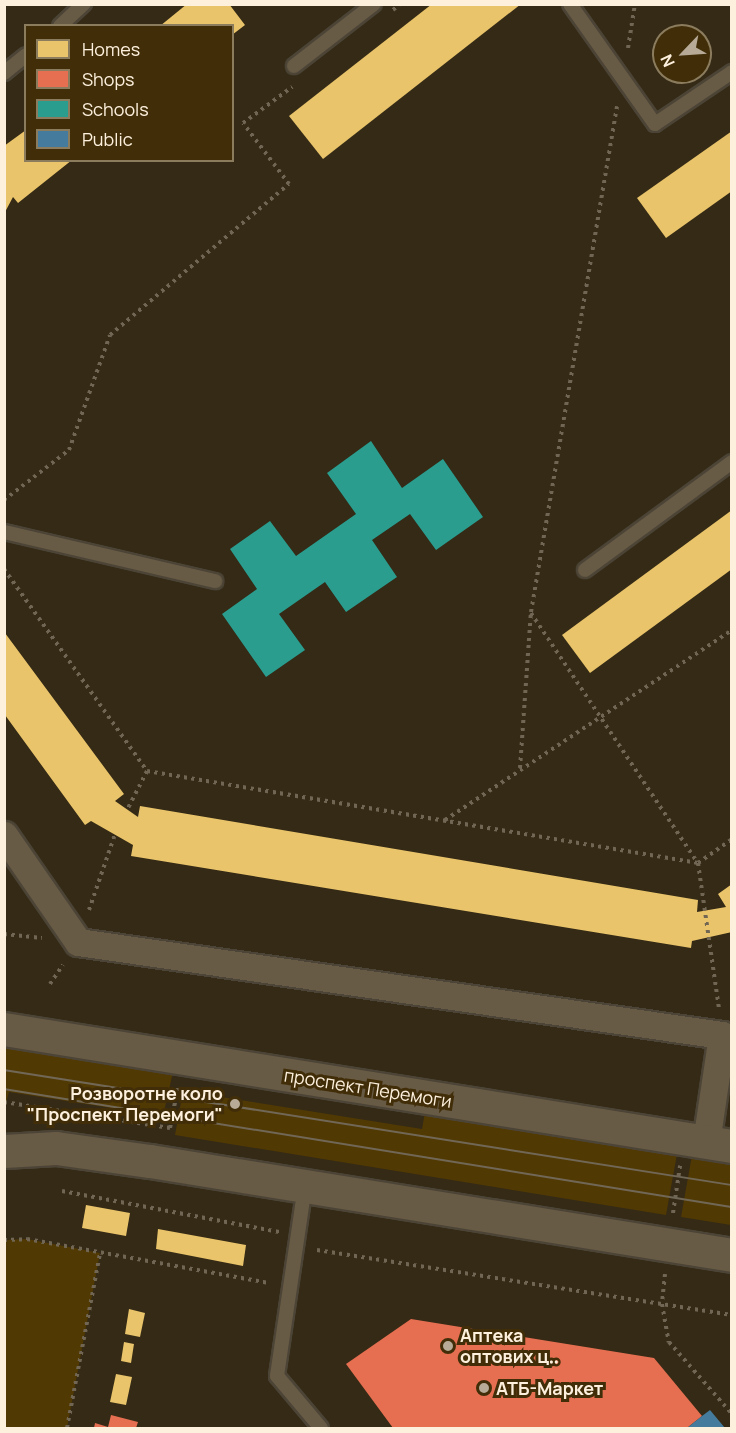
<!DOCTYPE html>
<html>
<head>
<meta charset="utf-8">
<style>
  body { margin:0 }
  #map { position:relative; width:736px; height:1433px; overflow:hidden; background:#342a16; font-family:Manrope,sans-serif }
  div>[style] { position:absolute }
  .green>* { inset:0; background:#513903 }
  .homes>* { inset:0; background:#e9c46a }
  .shops>* { inset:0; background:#e76f51 }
  .schools>* { inset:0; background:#2a9d8f }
  .public>* { inset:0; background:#457b9d }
  .path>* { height:4px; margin-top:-2px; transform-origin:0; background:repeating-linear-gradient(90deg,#706653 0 3px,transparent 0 7.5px) }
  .roads { filter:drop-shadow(2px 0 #4c4436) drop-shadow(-2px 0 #4c4436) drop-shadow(0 2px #4c4436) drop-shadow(0 -2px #4c4436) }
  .service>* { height:14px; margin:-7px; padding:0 7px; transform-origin:7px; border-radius:7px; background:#685b45 }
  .minor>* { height:27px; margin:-13.5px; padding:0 13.5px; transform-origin:13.5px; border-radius:13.5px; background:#685b45 }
  .secondary>* { height:33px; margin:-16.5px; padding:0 16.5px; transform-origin:16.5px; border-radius:16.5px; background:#685b45 }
  .tram>* { height:1.5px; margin:-0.75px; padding:0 0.75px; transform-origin:0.75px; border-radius:0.75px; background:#716756 }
  .dots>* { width:16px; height:16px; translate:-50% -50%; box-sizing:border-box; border:3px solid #412e09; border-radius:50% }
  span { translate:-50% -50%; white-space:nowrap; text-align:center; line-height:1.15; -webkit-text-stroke:6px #412e09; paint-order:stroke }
  .street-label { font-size:18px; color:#fdf0dd }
  .poi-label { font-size:18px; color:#fdf0dd; font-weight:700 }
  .right { translate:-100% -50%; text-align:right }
  .left { translate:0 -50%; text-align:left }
  .frame { position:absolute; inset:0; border:6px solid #fdf0dd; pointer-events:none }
  .legend { position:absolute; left:24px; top:24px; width:210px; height:138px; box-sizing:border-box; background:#412e09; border:2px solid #8c7c5e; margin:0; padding:8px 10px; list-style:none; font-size:18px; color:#fdf0dd }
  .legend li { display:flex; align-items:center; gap:12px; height:30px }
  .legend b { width:30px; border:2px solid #8c7c5e }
  .north { position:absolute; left:652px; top:24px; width:60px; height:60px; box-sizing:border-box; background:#412e09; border:2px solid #8c7c5e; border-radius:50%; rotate:245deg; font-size:16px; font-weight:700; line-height:24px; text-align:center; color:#fdf0dd }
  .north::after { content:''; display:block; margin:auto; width:21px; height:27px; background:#b7ab97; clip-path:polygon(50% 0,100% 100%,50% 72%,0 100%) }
</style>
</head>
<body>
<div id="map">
  <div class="green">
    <div style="clip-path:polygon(5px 1044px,173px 1072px,163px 1116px,9px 1092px,5px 1108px)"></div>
    <div style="clip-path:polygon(183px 1091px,422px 1129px,425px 1112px,677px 1154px,666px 1215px,175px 1135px)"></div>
    <div style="clip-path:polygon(692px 1155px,731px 1161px,731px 1225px,681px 1217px)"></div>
    <div style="clip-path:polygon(27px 1239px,100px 1253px,67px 1428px,5px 1428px,5px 1240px)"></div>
  </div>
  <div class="homes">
    <div style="clip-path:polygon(187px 4px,229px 4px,245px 25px,232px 35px,232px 26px,160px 26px)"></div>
    <div style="clip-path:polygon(432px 4px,521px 4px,323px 159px,289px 116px)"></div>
    <div style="clip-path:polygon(26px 130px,26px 160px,72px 160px,18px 203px,13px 197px,4px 214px,4px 146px)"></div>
    <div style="clip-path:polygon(732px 131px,732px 191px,666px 238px,637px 198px)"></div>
    <div style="clip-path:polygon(732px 510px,732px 569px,590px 673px,562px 635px)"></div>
    <div style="clip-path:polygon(5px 633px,124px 794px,115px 801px,138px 817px,140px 806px,698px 900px,697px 912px,726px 907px,718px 894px,732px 884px,732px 932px,692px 941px,691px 948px,131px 856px,133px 845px,91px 821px,85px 825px,5px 715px)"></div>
    <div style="clip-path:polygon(86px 1205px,130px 1213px,126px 1236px,82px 1228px)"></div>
    <div style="clip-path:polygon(158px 1229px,246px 1245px,243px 1266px,156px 1249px)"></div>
    <div style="clip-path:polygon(129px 1309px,145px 1313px,140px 1337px,125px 1334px)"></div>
    <div style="clip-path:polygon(124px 1342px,134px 1344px,131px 1363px,121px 1361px)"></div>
    <div style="clip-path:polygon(116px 1374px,132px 1377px,126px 1405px,110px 1402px)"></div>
  </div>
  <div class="shops">
    <div style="clip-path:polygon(411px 1319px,654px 1358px,702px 1416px,687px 1428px,393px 1428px,346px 1364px)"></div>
    <div style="clip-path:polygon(111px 1415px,138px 1422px,136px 1428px,94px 1428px,95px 1423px,108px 1427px)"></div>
  </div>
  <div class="schools">
    <div style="clip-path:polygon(371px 441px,402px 488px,443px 459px,483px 517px,436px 550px,410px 514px,372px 540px,397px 577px,346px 612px,325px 582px,279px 614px,305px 650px,266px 677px,222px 614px,257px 589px,230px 549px,270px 521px,296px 556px,356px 514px,327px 473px)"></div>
  </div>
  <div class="public">
    <div style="clip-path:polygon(710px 1410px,725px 1428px,687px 1428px,702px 1416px)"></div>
  </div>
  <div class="path">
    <div style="left:393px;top:10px;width:9px;rotate:-41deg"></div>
    <div style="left:628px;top:48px;width:45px;rotate:-81deg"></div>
    <div style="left:4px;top:500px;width:82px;rotate:-37.6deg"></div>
    <div style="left:69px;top:450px;width:122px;rotate:-70.4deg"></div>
    <div style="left:110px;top:335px;width:234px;rotate:-40.2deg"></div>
    <div style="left:289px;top:184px;width:76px;rotate:-127deg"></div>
    <div style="left:243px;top:123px;width:61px;rotate:-36.3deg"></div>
    <div style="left:4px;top:569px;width:247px;rotate:54.7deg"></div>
    <div style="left:147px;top:771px;width:44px;rotate:117.1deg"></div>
    <div style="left:531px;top:613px;width:301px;rotate:56.3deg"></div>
    <div style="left:698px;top:863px;width:148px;rotate:81.8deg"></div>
    <div style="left:520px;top:768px;width:156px;rotate:-86deg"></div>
    <div style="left:531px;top:612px;width:513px;rotate:-80.35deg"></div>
    <div style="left:147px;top:771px;width:559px;rotate:9.48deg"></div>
    <div style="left:698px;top:863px;width:42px;rotate:-35.2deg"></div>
    <div style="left:445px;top:820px;width:344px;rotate:-33.5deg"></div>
    <div style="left:89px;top:910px;width:80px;rotate:-71.1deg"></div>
    <div style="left:4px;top:934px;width:38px;rotate:6deg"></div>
    <div style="left:50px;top:984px;width:23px;rotate:-56deg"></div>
    <div style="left:4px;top:1102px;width:168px;rotate:8.9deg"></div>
    <div style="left:170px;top:1128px;width:42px;rotate:-79deg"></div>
    <div style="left:62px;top:1191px;width:221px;rotate:10.7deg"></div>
    <div style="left:673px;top:1213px;width:48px;rotate:-81.5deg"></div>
    <div style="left:4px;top:1240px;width:23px;rotate:-2deg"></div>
    <div style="left:27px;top:1239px;width:247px;rotate:10.3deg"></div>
    <div style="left:317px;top:1250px;width:420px;rotate:8.9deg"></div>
    <div style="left:665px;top:1274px;width:30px;rotate:96deg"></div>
    <div style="left:662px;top:1304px;width:39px;rotate:80deg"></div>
    <div style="left:669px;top:1342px;width:96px;rotate:48.8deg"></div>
    <div style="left:67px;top:1428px;width:178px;rotate:-79.3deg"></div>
  </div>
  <div class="roads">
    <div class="service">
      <div style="left:570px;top:4px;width:147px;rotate:54.7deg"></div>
      <div style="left:655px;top:124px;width:93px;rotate:-34deg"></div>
      <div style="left:60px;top:26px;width:33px;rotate:-43deg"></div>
      <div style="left:294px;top:66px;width:101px;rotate:-37.8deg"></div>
      <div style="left:4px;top:73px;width:28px;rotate:-39deg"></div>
      <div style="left:4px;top:532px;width:217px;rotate:13.1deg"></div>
      <div style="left:585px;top:570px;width:182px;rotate:-36.3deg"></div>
      <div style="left:305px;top:1186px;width:192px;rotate:98.4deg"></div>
      <div style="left:277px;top:1376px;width:68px;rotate:49.8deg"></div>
    </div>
    <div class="minor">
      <div style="left:4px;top:835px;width:130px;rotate:55.3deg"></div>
      <div style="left:78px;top:942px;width:651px;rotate:8.22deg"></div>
      <div style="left:722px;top:1035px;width:108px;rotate:98.5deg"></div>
    </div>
    <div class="secondary">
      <div style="left:4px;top:1029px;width:737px;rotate:9.13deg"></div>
      <div style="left:4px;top:1151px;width:52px;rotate:-3.3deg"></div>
      <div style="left:56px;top:1148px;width:95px;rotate:7.9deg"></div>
      <div style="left:150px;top:1161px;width:590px;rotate:9.17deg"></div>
    </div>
  </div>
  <div class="tram">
    <div style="left:4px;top:1070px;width:737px;rotate:8.98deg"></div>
    <div style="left:4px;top:1089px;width:738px;rotate:9.21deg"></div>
  </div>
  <div class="dots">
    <div style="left:235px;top:1104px;background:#b7ab97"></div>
    <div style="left:448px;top:1346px;background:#b7ab97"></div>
    <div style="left:484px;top:1388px;background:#b7ab97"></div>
  </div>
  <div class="street-label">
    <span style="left:368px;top:1088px;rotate:9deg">проспект Перемоги</span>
  </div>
  <div class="poi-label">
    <span class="right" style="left:223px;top:1104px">Розворотне коло<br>"Проспект Перемоги"</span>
    <span class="left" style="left:460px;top:1346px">Аптека<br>оптових ц‥</span>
    <span class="left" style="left:496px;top:1388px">АТБ-Маркет</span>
  </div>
  <div class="frame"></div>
  <ul class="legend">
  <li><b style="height:16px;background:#e9c46a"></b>Homes</li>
  <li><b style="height:16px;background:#e76f51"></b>Shops</li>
  <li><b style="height:16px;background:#2a9d8f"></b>Schools</li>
  <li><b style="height:16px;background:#457b9d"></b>Public</li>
  </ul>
  <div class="north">N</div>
</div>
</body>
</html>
